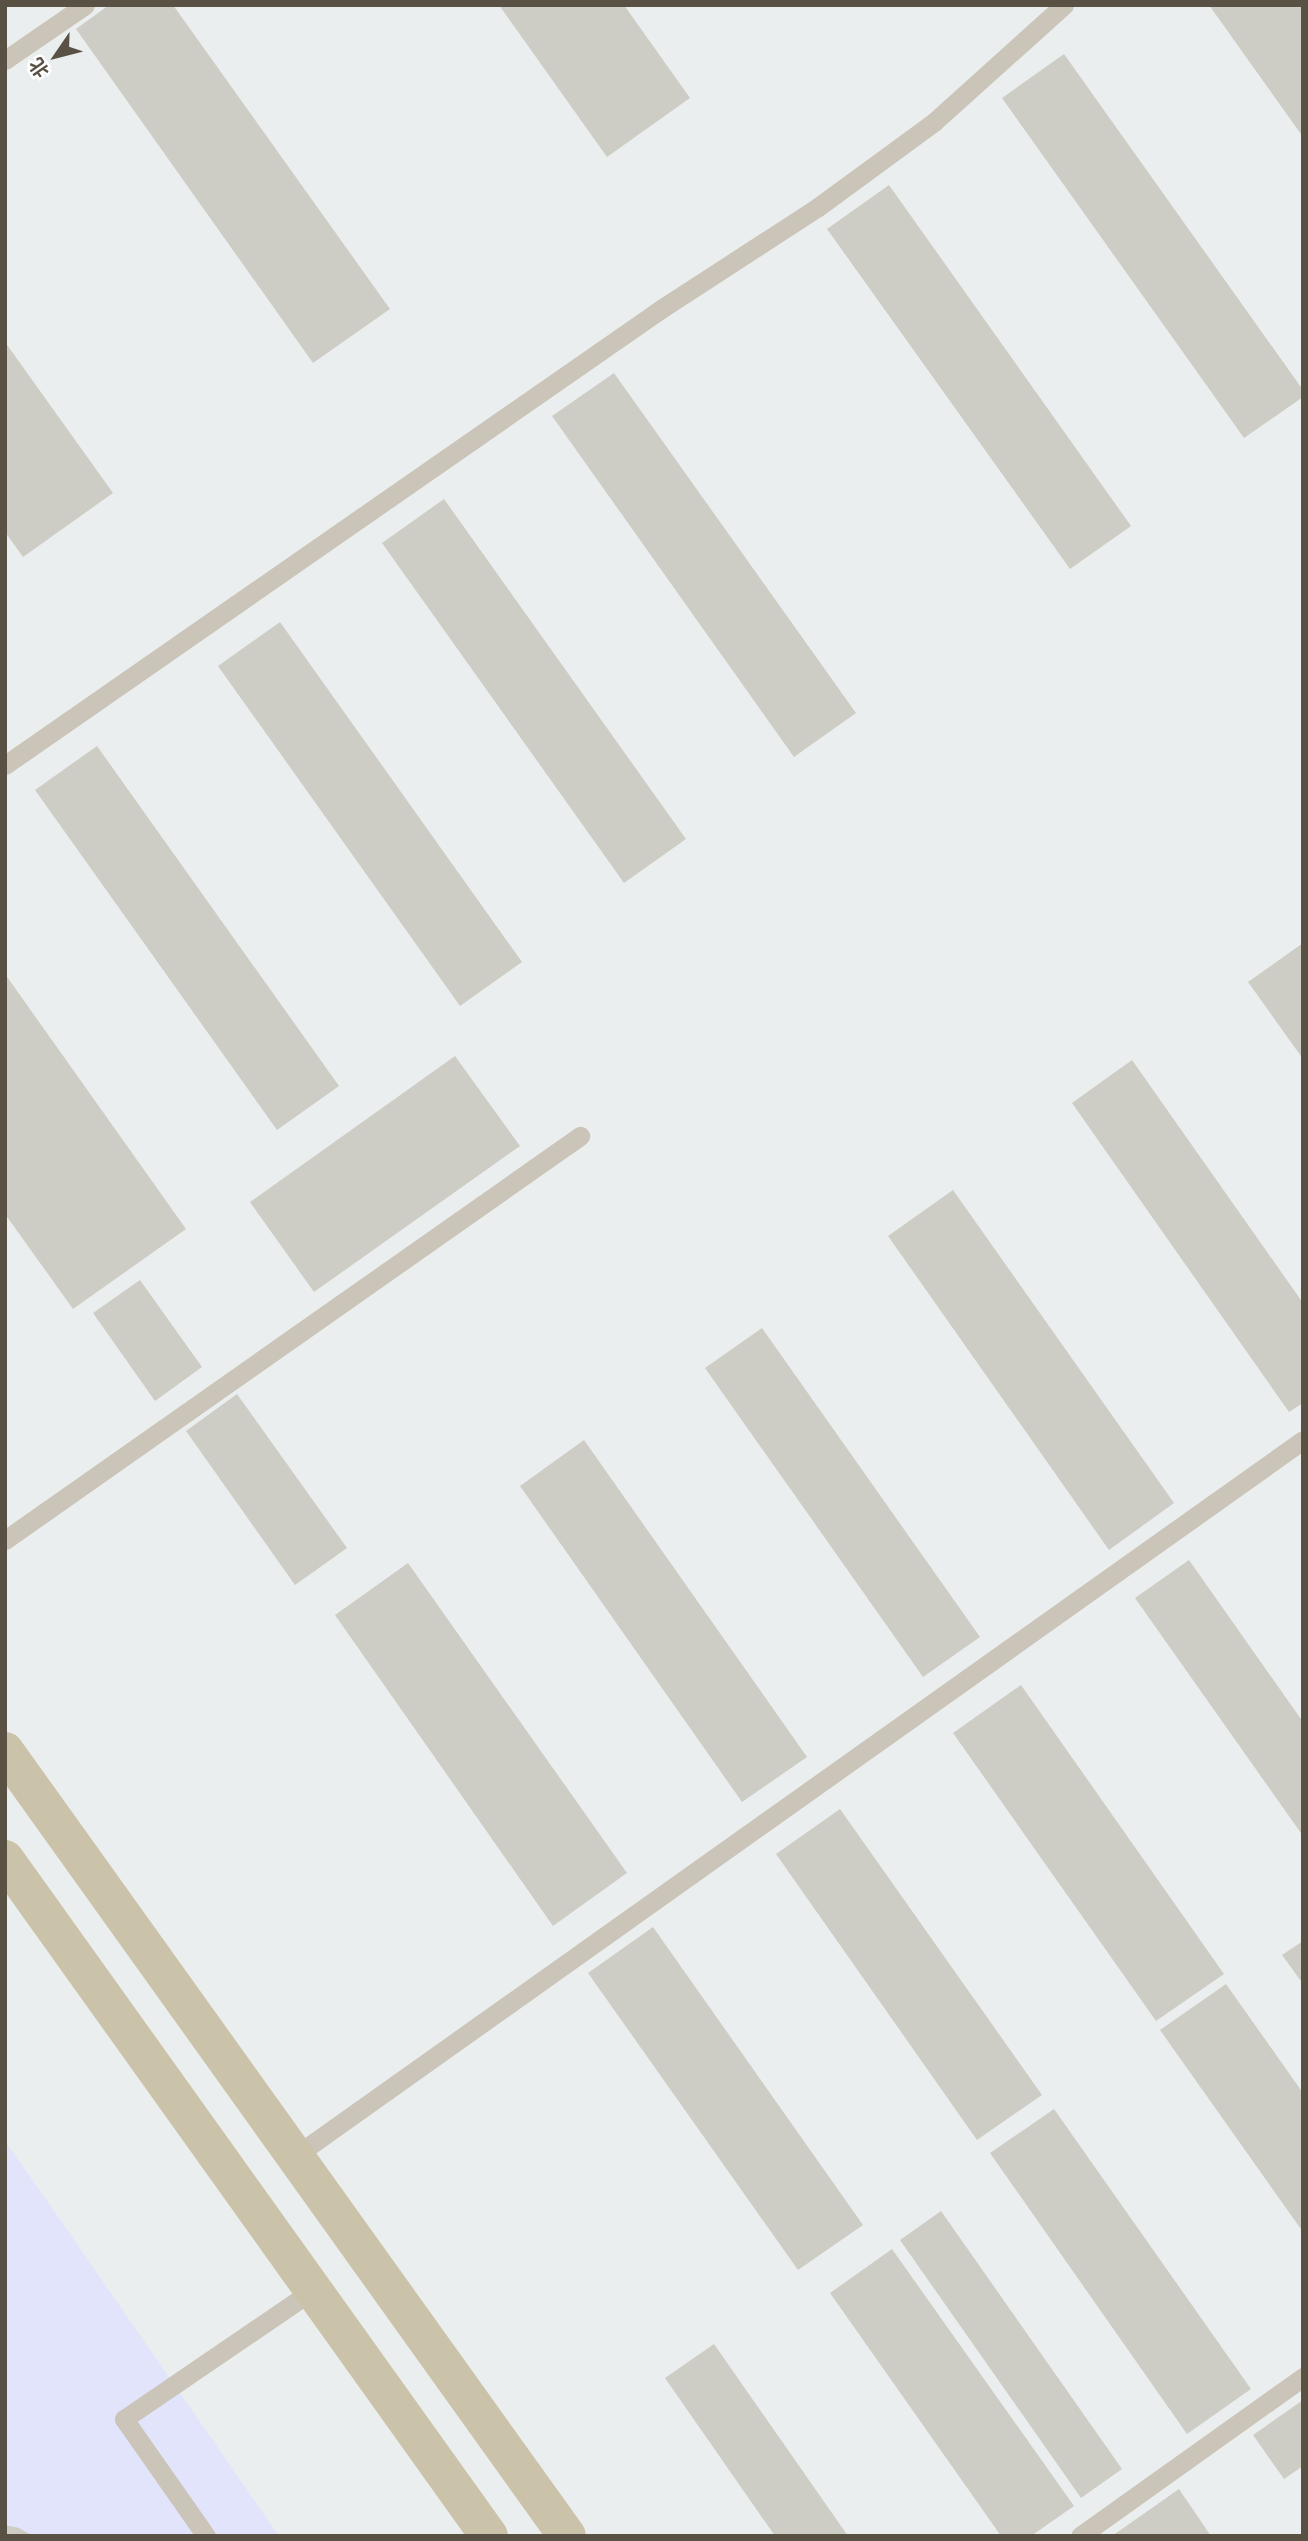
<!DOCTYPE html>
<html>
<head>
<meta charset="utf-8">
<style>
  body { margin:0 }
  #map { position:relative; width:1308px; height:2541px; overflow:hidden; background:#ebeeee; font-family:"PT Sans","Noto Sans SC",sans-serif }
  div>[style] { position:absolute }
  .commercial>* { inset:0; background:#e2e4fb }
  .building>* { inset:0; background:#cecdc5 }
  .service>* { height:19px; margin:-9.5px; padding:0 9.5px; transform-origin:9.5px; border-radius:9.5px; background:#cbc5b9 }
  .primary>* { height:38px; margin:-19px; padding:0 19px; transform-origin:19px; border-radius:19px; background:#cbc2aa }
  span { translate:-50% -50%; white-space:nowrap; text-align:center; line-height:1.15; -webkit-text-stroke:7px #fff; paint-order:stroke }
  .frame { position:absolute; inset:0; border:7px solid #595244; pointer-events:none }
  .north { position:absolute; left:21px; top:21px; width:70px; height:70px; -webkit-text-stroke:5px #fff; paint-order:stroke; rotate:235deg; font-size:19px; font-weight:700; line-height:28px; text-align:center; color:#595244 }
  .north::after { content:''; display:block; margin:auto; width:24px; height:32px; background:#595244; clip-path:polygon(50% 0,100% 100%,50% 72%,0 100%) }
</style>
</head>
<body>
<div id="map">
  <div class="commercial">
    <div style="clip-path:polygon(5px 2141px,52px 2208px,279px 2536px,5px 2536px)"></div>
  </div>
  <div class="building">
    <div style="clip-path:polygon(109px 5px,173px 5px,390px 309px,313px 363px,76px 29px)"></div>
    <div style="clip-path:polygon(499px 5px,624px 5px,690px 98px,607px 157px)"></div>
    <div style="clip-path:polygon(1209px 5px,1303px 5px,1303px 137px)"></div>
    <div style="clip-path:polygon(1064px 54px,1303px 390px,1303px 397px,1244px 438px,1002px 98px)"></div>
    <div style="clip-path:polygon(889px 185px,1131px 526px,1070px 569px,827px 229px)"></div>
    <div style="clip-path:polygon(5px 342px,113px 493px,23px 557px,5px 532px)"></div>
    <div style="clip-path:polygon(614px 373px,856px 713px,794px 757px,552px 416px)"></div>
    <div style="clip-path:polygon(444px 499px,686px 839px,624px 883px,382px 543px)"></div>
    <div style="clip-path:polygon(280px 622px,522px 962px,460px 1006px,218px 666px)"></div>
    <div style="clip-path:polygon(97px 746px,339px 1086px,277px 1130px,35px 790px)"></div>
    <div style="clip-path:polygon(1303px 943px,1303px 1059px,1248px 982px)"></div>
    <div style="clip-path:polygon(5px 974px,186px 1229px,73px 1309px,5px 1214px)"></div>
    <div style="clip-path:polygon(455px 1056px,520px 1146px,314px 1292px,250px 1202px)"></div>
    <div style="clip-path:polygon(1132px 1060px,1303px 1303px,1303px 1403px,1289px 1412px,1072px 1103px)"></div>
    <div style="clip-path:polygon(953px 1190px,1174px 1503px,1109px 1550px,888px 1236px)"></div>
    <div style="clip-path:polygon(140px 1280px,202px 1367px,155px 1401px,93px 1313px)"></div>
    <div style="clip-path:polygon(762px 1328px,980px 1637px,923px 1677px,705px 1368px)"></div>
    <div style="clip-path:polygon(237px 1394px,347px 1548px,295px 1585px,186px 1431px)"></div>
    <div style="clip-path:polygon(584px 1440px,807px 1757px,742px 1802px,520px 1486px)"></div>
    <div style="clip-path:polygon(1189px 1560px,1303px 1722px,1303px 1836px,1135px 1598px)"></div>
    <div style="clip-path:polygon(408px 1563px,627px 1873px,553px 1926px,335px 1615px)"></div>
    <div style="clip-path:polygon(1021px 1685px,1224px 1974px,1156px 2021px,953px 1733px)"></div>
    <div style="clip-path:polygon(840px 1809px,1042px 2095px,977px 2140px,776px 1854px)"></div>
    <div style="clip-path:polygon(653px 1927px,863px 2225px,798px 2270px,588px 1973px)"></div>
    <div style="clip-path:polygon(1303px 1941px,1303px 1984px,1282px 1955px)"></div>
    <div style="clip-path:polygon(1226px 1984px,1303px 2093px,1303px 2232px,1160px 2030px)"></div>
    <div style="clip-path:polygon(1054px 2109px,1251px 2389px,1187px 2434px,990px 2153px)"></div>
    <div style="clip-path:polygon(941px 2211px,1122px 2469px,1081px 2498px,900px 2240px)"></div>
    <div style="clip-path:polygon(892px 2249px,1074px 2506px,1031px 2536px,1001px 2536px,830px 2293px)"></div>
    <div style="clip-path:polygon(714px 2344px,848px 2536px,775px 2536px,665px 2378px)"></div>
    <div style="clip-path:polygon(1303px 2400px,1303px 2466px,1284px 2479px,1253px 2435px)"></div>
    <div style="clip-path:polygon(1179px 2489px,1211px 2536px,1112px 2536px)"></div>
    <div style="clip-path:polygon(5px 2525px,19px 2528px,33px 2536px,5px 2536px)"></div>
  </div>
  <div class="service">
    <div style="left:5px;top:60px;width:97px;rotate:-34.5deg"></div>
    <div style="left:5px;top:765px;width:799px;rotate:-34.8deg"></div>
    <div style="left:661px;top:309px;width:187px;rotate:-33deg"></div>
    <div style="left:818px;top:207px;width:144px;rotate:-36.2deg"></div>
    <div style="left:934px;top:122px;width:175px;rotate:-42deg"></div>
    <div style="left:5px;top:1540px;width:703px;rotate:-35.09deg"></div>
    <div style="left:295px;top:2156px;width:1236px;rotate:-35.39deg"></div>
    <div style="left:206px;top:2536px;width:143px;rotate:-125deg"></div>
    <div style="left:124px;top:2419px;width:229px;rotate:-34.3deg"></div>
    <div style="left:1080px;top:2536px;width:274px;rotate:-35.5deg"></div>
  </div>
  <div class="primary">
    <div style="left:5px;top:1751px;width:965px;rotate:54.4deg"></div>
    <div style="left:5px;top:1859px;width:832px;rotate:54.44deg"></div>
  </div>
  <div class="frame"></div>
  <div class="north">北</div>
</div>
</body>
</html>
